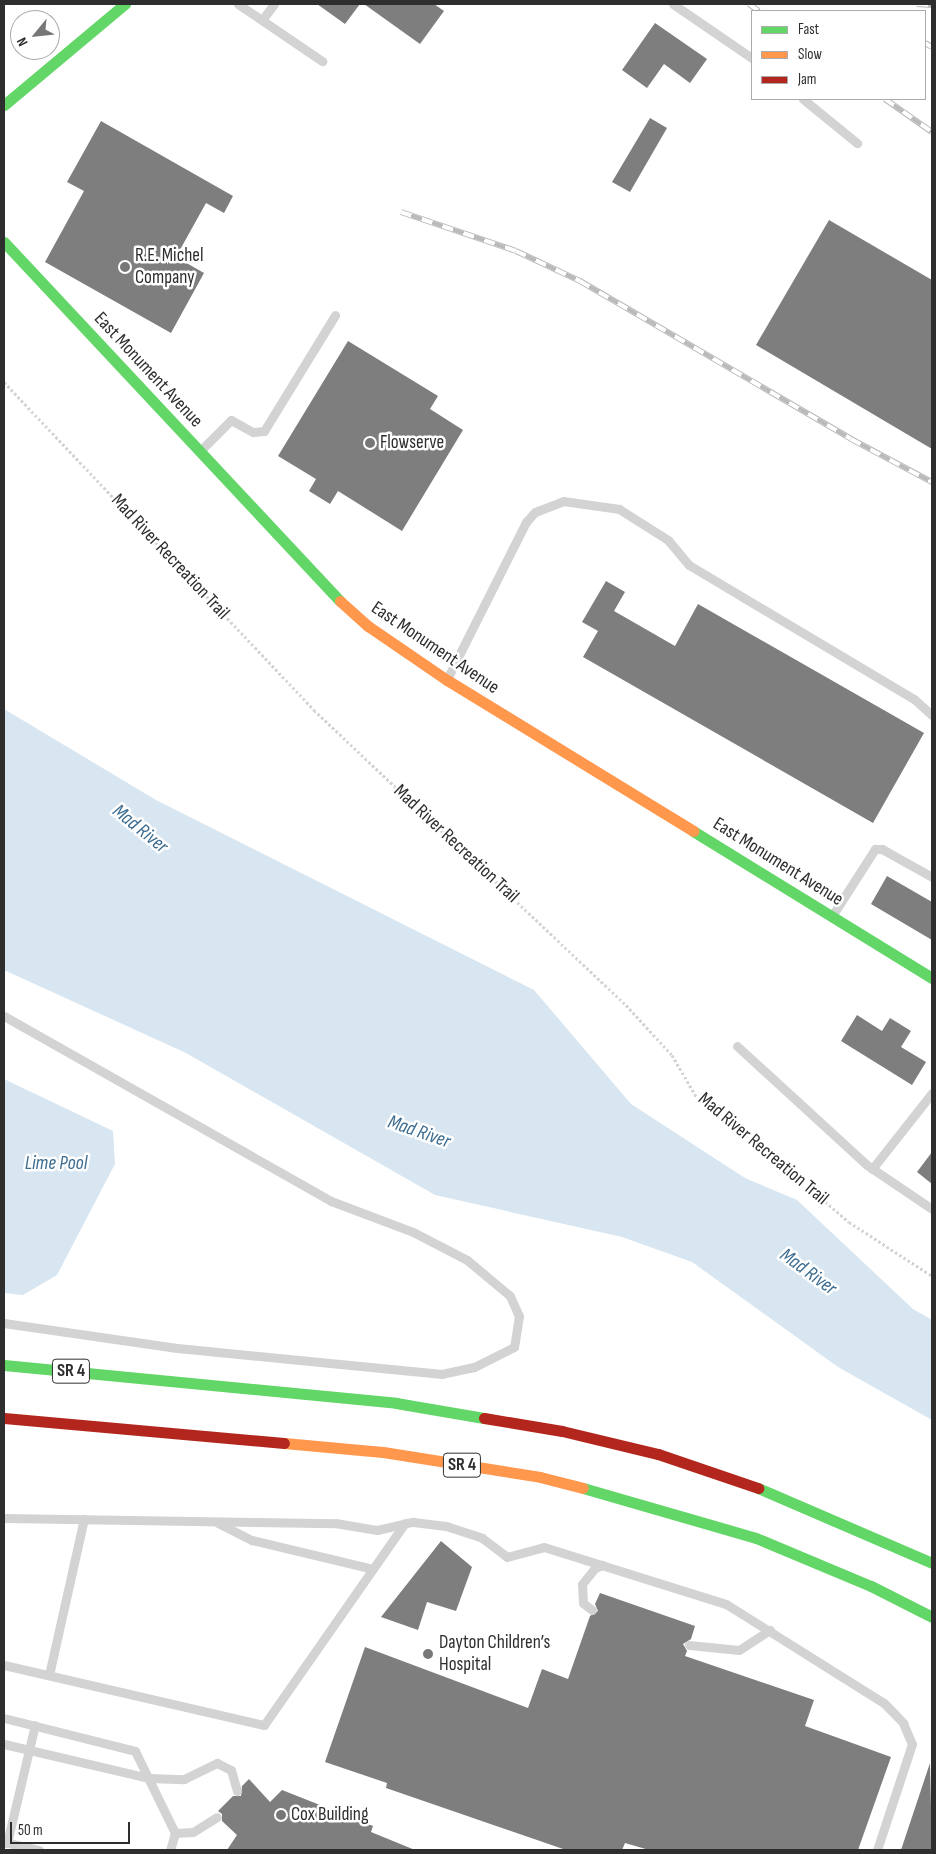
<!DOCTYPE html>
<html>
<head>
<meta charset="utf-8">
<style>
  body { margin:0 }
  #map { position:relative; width:936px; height:1854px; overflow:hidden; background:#fff; font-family:"Sofia Sans Condensed",sans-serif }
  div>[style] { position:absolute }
  .water>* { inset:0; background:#d8e6f1 }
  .building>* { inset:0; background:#7e7e7e }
  .path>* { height:3px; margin-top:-1.5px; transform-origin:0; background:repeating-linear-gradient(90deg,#d3d3d3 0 2.5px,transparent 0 5px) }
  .lane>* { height:9px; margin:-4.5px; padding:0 4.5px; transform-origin:4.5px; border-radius:4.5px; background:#d3d3d3 }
  .fast>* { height:11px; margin:-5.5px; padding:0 5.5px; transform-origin:5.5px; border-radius:5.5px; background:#63d668 }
  .slow>* { height:11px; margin:-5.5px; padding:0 5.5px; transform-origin:5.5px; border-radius:5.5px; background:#ff974d }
  .jam>* { height:11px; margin:-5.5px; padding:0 5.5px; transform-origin:5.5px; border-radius:5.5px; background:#b3261e }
  .rail>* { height:5.5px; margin-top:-2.75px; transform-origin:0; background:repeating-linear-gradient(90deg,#fff 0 11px,#bababa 0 22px); box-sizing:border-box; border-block:1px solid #bababa }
  .dots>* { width:14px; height:14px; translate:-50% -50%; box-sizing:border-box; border:2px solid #fff; border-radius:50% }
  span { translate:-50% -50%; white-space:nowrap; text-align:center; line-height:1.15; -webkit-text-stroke:5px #fff; paint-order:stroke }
  .shield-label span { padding:1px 4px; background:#fff; border:1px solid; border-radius:4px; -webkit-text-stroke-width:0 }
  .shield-label { font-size:18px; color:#2e2e2e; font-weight:700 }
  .poi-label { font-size:19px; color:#2e2e2e }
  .left { translate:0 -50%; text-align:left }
  .street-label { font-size:19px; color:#2e2e2e }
  .water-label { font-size:20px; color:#3c6c90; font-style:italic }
  .frame { position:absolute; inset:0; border:5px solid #2e2e2e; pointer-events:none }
  .legend { position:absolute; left:751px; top:10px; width:175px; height:90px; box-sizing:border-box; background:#fff; border:1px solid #ababab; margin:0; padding:6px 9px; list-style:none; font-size:15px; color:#2e2e2e }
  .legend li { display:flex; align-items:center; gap:10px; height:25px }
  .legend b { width:25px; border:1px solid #ababab }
  .north { position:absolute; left:10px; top:10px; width:50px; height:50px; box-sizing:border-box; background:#fff; border:1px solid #ababab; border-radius:50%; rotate:242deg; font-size:14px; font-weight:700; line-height:20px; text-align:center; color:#2e2e2e }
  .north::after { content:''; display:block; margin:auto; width:18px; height:22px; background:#777; clip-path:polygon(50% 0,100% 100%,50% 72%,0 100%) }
  .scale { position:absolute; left:10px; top:1822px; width:120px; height:22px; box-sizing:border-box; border:2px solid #2e2e2e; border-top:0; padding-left:6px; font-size:15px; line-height:18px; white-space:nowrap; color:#2e2e2e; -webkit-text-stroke:4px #fff; paint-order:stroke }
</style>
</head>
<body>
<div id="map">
  <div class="water">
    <div style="clip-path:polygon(4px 709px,156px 800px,534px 990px,631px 1104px,745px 1178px,797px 1200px,913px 1309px,932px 1320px,932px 1420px,838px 1367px,692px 1262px,622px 1237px,435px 1195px,186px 1053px,4px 970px)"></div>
    <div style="clip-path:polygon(4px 1079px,113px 1131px,115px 1164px,57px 1275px,23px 1295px,4px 1293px)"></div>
  </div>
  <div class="building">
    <div style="clip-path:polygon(317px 4px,360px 4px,345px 24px)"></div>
    <div style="clip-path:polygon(364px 4px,434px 4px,444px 11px,420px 44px)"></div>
    <div style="clip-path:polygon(655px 23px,707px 59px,690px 83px,664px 64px,647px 88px,622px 70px)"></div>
    <div style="clip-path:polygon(650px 118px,667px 128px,630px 192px,612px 182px)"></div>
    <div style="clip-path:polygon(101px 121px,233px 196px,224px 213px,206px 203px,176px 257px,204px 273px,171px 333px,45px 262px,84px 191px,67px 182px)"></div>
    <div style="clip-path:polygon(829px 220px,932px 280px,932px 449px,756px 345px)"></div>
    <div style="clip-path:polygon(348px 341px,438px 396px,430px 409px,463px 430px,402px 531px,338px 491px,330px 504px,309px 491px,316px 479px,278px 456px)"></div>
    <div style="clip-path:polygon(606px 581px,625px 592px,614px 611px,675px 646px,698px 604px,924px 733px,873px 823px,583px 657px,598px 631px,582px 622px)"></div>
    <div style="clip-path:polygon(887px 876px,932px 902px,932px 940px,871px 904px)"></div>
    <div style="clip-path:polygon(857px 1015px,882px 1031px,890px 1018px,911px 1031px,901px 1047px,926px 1062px,912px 1085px,841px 1041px)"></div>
    <div style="clip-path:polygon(932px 1152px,932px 1184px,917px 1172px)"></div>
    <div style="clip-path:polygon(441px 1541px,472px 1567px,456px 1611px,427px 1602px,418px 1630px,381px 1617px)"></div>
    <div style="clip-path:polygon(600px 1593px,695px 1626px,691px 1639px,683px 1644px,687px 1651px,685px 1656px,814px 1700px,805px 1726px,891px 1757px,858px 1850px,649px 1850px,625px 1843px,622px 1850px,566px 1850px,386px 1788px,387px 1783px,325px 1762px,365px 1647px,528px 1708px,542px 1669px,568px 1679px,590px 1616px,598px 1611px,595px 1604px)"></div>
    <div style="clip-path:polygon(930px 1763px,932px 1850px,901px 1850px)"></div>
    <div style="clip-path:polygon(249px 1779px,270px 1802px,282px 1790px,373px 1826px,371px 1832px,415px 1850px,227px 1850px,237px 1835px,222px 1821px,222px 1814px,218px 1811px,233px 1796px,241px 1796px,242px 1786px)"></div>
  </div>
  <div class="path">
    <div style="left:4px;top:382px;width:451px;rotate:46.6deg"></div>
    <div style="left:314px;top:710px;width:429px;rotate:43.4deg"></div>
    <div style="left:626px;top:1005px;width:68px;rotate:47.4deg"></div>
    <div style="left:672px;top:1055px;width:50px;rotate:59.8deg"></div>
    <div style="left:697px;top:1098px;width:41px;rotate:41.1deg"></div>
    <div style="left:728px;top:1125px;width:39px;rotate:32deg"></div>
    <div style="left:761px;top:1146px;width:116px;rotate:40.8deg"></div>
    <div style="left:849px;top:1222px;width:99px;rotate:33deg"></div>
  </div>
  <div class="lane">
    <div style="left:238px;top:4px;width:102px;rotate:34.2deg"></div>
    <div style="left:673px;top:4px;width:96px;rotate:34.4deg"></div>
    <div style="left:262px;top:20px;width:20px;rotate:-53deg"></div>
    <div style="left:803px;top:99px;width:70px;rotate:39.2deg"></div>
    <div style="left:200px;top:451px;width:44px;rotate:-45deg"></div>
    <div style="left:231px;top:420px;width:25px;rotate:29deg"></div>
    <div style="left:253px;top:432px;width:11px;rotate:-5deg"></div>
    <div style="left:264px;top:431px;width:136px;rotate:-58.5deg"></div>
    <div style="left:447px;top:679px;width:176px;rotate:-63.3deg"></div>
    <div style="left:526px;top:522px;width:13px;rotate:-48deg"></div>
    <div style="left:535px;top:512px;width:30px;rotate:-21deg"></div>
    <div style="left:563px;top:501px;width:57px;rotate:8.1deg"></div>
    <div style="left:619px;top:509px;width:58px;rotate:32.3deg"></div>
    <div style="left:668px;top:540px;width:33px;rotate:50deg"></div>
    <div style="left:689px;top:565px;width:262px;rotate:30.8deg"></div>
    <div style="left:914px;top:699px;width:24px;rotate:42deg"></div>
    <div style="left:832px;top:916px;width:80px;rotate:-57.3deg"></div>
    <div style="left:875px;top:849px;width:7px"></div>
    <div style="left:882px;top:849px;width:57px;rotate:29.2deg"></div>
    <div style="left:4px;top:1016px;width:376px;rotate:29.5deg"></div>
    <div style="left:331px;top:1201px;width:88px;rotate:20.7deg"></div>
    <div style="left:413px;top:1232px;width:61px;rotate:27.4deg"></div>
    <div style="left:467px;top:1260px;width:56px;rotate:39.9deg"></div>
    <div style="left:510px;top:1296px;width:22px;rotate:66deg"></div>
    <div style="left:519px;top:1316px;width:31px;rotate:99deg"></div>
    <div style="left:514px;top:1347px;width:45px;rotate:153.4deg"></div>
    <div style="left:474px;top:1367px;width:33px;rotate:168deg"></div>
    <div style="left:442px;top:1374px;width:266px;rotate:-174.4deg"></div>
    <div style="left:177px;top:1348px;width:175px;rotate:-171.8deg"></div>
    <div style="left:737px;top:1046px;width:176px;rotate:42.5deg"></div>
    <div style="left:867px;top:1165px;width:78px;rotate:34.1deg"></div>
    <div style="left:872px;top:1169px;width:97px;rotate:-51.7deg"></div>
    <div style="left:4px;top:1518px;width:331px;rotate:0.9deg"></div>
    <div style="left:335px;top:1523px;width:43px;rotate:9.5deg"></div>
    <div style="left:377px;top:1530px;width:37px;rotate:-13deg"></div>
    <div style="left:413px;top:1522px;width:33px;rotate:7deg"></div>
    <div style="left:446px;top:1526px;width:38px;rotate:18deg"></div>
    <div style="left:482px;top:1538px;width:31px;rotate:37deg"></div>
    <div style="left:507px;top:1557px;width:38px;rotate:-15deg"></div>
    <div style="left:544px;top:1547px;width:191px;rotate:17.4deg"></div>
    <div style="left:726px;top:1604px;width:186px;rotate:32.1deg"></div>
    <div style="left:884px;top:1703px;width:28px;rotate:46deg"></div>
    <div style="left:903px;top:1723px;width:23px;rotate:67deg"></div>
    <div style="left:912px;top:1744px;width:112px;rotate:108.3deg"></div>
    <div style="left:218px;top:1523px;width:38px;rotate:27deg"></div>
    <div style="left:252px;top:1540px;width:124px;rotate:13.5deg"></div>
    <div style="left:592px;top:1610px;width:11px;rotate:-142deg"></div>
    <div style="left:583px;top:1603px;width:19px;rotate:-93deg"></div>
    <div style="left:582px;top:1584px;width:21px;rotate:-51deg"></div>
    <div style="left:595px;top:1568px;width:8px;rotate:-23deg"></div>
    <div style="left:689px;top:1645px;width:50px;rotate:5.7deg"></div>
    <div style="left:739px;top:1650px;width:37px;rotate:-33deg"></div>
    <div style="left:4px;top:1665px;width:267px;rotate:13deg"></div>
    <div style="left:264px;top:1725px;width:246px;rotate:-55.1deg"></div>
    <div style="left:49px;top:1675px;width:160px;rotate:-77.4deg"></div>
    <div style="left:4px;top:1718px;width:135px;rotate:14.1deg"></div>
    <div style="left:135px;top:1751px;width:91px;rotate:64deg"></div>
    <div style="left:175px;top:1833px;width:18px;rotate:106deg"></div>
    <div style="left:4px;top:1744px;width:149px;rotate:13.2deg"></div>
    <div style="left:149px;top:1778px;width:35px;rotate:2deg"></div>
    <div style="left:184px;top:1779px;width:37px;rotate:-26deg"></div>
    <div style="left:217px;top:1763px;width:16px;rotate:27deg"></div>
    <div style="left:231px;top:1770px;width:22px;rotate:74deg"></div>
    <div style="left:175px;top:1833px;width:18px;rotate:-3deg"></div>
    <div style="left:193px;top:1832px;width:28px;rotate:-32deg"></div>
    <div style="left:4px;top:1842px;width:36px;rotate:13deg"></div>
    <div style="left:7px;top:1843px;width:121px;rotate:-76.7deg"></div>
  </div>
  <div class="fast">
    <div style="left:4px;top:105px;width:158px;rotate:-39.9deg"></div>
    <div style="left:4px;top:242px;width:492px;rotate:46.9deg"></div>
    <div style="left:693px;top:831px;width:281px;rotate:31.6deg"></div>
    <div style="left:4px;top:1365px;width:394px;rotate:5.5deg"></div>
    <div style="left:396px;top:1403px;width:89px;rotate:9.7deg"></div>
    <div style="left:583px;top:1488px;width:180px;rotate:16.1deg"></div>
    <div style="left:756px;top:1538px;width:125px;rotate:22.7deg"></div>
    <div style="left:871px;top:1586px;width:68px;rotate:26.9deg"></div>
    <div style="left:758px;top:1488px;width:189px;rotate:23.3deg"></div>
  </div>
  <div class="slow">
    <div style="left:340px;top:601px;width:38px;rotate:42deg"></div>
    <div style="left:368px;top:626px;width:96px;rotate:34.4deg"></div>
    <div style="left:447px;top:680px;width:289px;rotate:31.5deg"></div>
    <div style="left:284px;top:1443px;width:99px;rotate:5.2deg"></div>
    <div style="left:383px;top:1452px;width:159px;rotate:9deg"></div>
    <div style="left:540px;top:1477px;width:44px;rotate:14.3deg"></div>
  </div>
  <div class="jam">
    <div style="left:4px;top:1418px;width:281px;rotate:5.1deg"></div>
    <div style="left:484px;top:1418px;width:79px;rotate:9.5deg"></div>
    <div style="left:562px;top:1431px;width:99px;rotate:13.5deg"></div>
    <div style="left:658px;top:1454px;width:106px;rotate:18.8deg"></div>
  </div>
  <div class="rail">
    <div style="left:749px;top:4px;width:12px;rotate:35deg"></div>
    <div style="left:917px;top:4px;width:15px;rotate:4deg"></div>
    <div style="left:925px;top:43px;width:8px;rotate:30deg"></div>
    <div style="left:885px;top:99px;width:57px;rotate:35.1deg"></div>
    <div style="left:401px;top:212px;width:121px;rotate:18.7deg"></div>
    <div style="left:516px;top:251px;width:71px;rotate:25.1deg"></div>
    <div style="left:580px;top:281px;width:314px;rotate:30.2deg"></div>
    <div style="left:851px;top:439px;width:92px;rotate:28deg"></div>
  </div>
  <div class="dots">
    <div style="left:125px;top:267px;background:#777"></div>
    <div style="left:370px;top:443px;background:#777"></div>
    <div style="left:428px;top:1654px;background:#777"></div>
    <div style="left:281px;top:1815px;background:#777"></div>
  </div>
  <div class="shield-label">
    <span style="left:71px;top:1371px">SR 4</span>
    <span style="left:462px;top:1465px">SR 4</span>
  </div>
  <div class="poi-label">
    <span class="left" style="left:135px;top:267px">R.E. Michel<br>Company</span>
    <span class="left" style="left:380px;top:443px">Flowserve</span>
    <span class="left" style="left:439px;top:1654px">Dayton Children’s<br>Hospital</span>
    <span class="left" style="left:291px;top:1815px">Cox Building</span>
  </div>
  <div class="street-label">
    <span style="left:148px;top:370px;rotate:47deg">East Monument Avenue</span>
    <span style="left:170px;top:557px;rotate:47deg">Mad River Recreation Trail</span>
    <span style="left:435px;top:648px;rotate:34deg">East Monument Avenue</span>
    <span style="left:456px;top:844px;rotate:43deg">Mad River Recreation Trail</span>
    <span style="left:778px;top:862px;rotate:32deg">East Monument Avenue</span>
    <span style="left:763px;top:1149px;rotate:40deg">Mad River Recreation Trail</span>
  </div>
  <div class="water-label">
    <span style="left:140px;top:829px;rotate:39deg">Mad River</span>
    <span style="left:419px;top:1132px;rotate:19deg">Mad River</span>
    <span style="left:56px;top:1163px">Lime Pool</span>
    <span style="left:808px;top:1272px;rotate:36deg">Mad River</span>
  </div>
  <div class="frame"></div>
  <ul class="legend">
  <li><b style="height:6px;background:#63d668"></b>Fast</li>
  <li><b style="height:6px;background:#ff974d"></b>Slow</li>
  <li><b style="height:6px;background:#b3261e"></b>Jam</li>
  </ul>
  <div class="north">N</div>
  <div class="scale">50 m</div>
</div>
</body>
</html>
